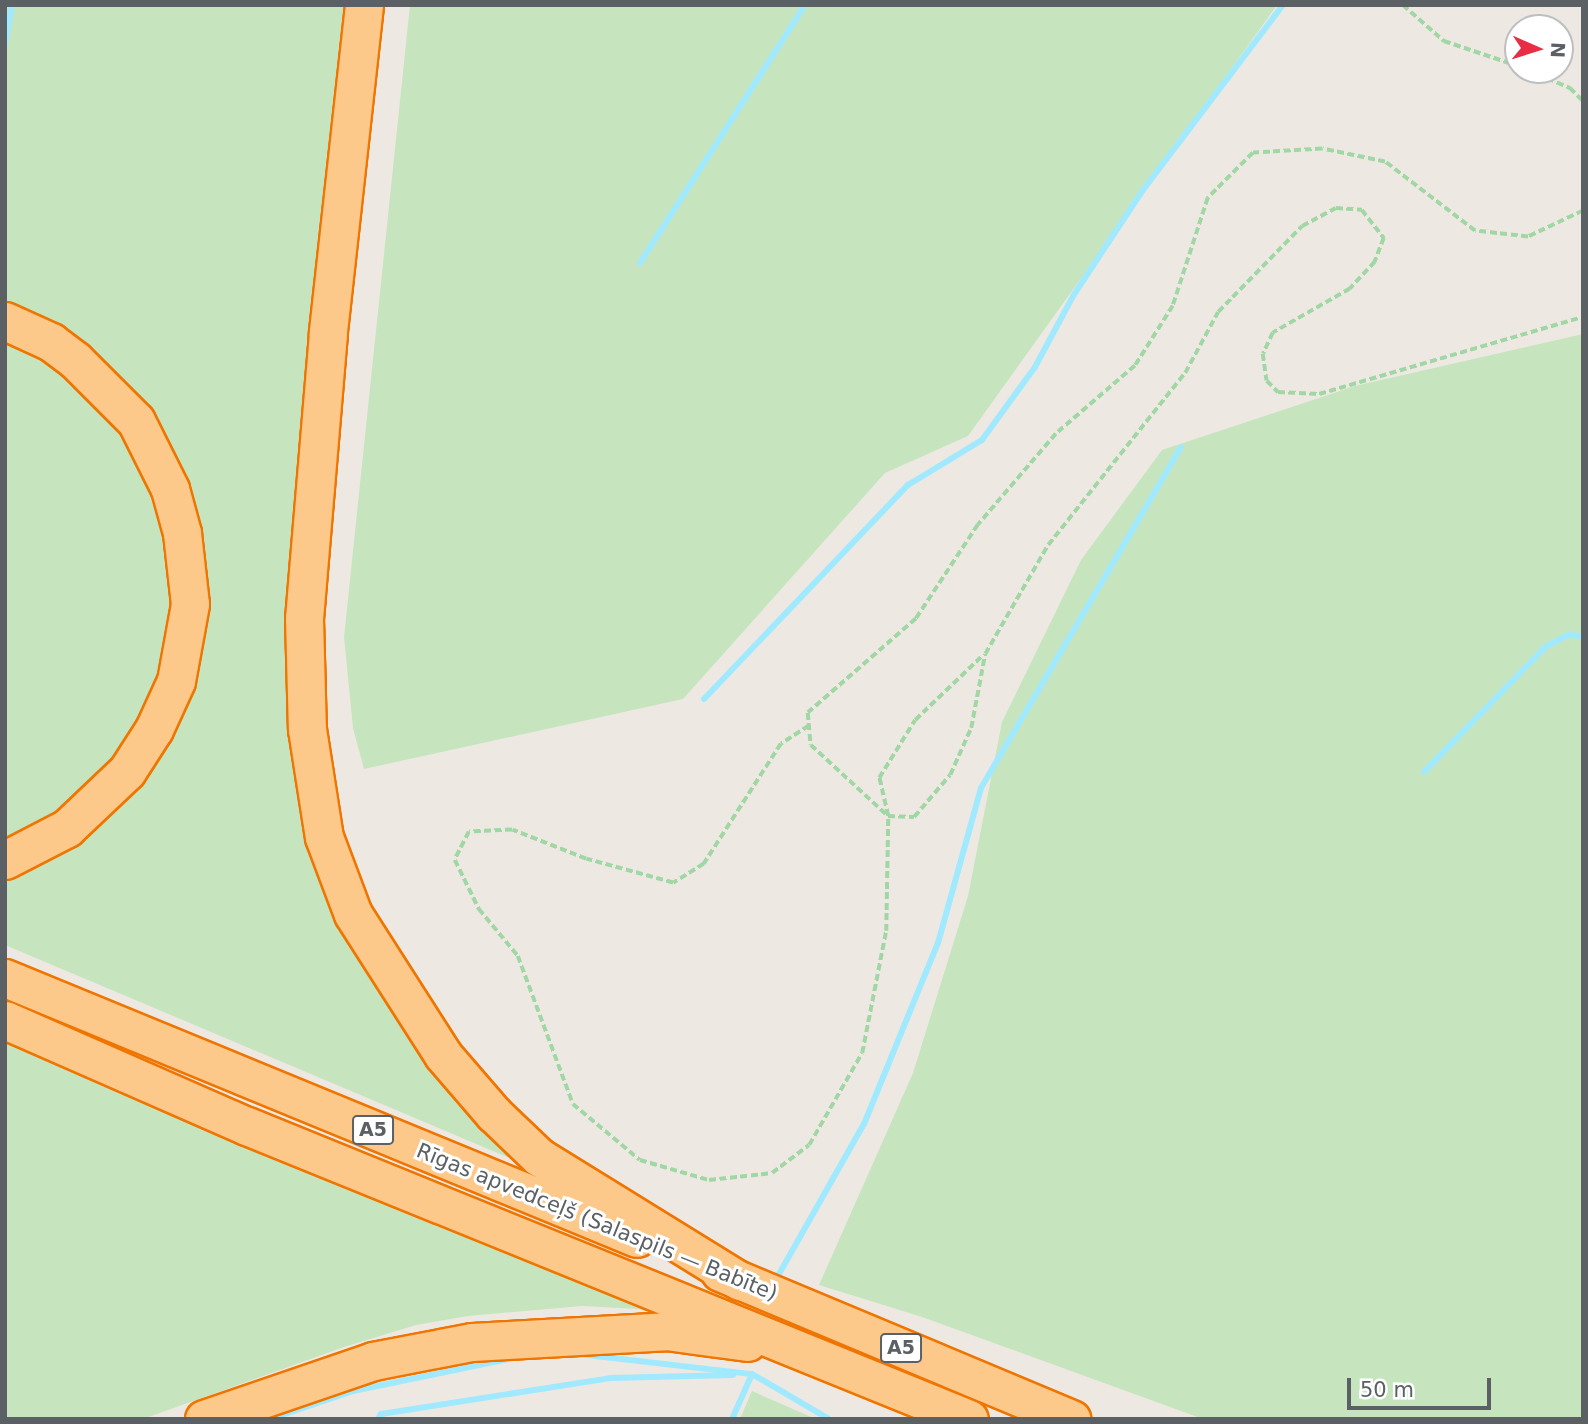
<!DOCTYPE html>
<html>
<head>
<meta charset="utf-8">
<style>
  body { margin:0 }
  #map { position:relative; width:1588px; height:1424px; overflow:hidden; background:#ede9e2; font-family:"DejaVu Sans",sans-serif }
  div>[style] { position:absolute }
  .green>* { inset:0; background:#c6e5be }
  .stream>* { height:6px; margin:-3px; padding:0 3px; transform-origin:3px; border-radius:3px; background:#a1e9ff }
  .path>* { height:3.5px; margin-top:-1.75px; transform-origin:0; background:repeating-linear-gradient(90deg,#a1d7a5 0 7px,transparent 0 10.5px) }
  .roads { filter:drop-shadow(2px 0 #ef7500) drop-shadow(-2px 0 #ef7500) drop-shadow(0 2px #ef7500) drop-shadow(0 -2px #ef7500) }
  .highway>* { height:37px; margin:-18.5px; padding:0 18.5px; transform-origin:18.5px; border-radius:18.5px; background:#fdc98a }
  span { translate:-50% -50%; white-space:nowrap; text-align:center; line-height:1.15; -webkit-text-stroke:6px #fff; paint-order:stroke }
  .shield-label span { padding:2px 5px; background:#fff; border:2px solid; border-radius:5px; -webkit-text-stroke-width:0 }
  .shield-label { font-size:19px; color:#5a6063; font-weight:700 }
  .street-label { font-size:21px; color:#5a6063 }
  .frame { position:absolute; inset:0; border:7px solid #5a6063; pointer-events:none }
  .north { position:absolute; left:1504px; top:14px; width:70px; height:70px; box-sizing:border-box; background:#fff; border:2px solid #bdbfc1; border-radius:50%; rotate:93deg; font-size:19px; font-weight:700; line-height:28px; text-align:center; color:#5a6063 }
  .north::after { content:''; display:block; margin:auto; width:24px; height:32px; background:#e92d44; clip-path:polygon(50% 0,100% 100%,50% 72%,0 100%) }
  .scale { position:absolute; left:1347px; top:1378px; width:144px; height:32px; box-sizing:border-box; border:4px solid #5a6063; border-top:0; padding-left:9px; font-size:21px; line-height:24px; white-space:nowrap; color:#5a6063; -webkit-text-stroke:5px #fff; paint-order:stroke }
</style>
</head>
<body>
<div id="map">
  <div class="green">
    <div style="clip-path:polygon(5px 5px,344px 5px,297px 459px,289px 583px,340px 919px,405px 1034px,456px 1103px,512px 1159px,5px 945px,5px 873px,169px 731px,186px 489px,164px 436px,125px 384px,5px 308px)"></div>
    <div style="clip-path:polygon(410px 5px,1277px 5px,968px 436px,885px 473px,683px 699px,364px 769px,353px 728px,344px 637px)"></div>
    <div style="clip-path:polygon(1583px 334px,1583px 1419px,1203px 1419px,922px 1317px,819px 1285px,913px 1073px,968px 896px,1002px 722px,1081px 560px,1162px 450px,1355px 386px)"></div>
    <div style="clip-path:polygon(5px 335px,109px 407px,155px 491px,176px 589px,169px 650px,151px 705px,99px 784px,5px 848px)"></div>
    <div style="clip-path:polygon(5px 1043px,568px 1278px,672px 1317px,638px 1309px,582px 1306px,468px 1316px,416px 1325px,344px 1347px,143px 1419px,5px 1419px)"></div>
    <div style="clip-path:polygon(752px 1391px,816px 1419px,740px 1419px)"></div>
  </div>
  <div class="stream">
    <div style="left:5px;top:45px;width:41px;rotate:-80.1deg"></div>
    <div style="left:640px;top:263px;width:306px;rotate:-57.4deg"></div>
    <div style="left:704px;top:699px;width:296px;rotate:-46.4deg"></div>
    <div style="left:908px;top:485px;width:87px;rotate:-31.3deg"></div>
    <div style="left:982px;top:440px;width:90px;rotate:-54deg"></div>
    <div style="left:1035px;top:367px;width:81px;rotate:-61.8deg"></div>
    <div style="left:1073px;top:296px;width:127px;rotate:-56.6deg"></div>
    <div style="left:1143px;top:190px;width:232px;rotate:-52.9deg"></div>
    <div style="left:1424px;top:772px;width:174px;rotate:-45.9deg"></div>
    <div style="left:1545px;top:647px;width:26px;rotate:-28deg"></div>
    <div style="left:1568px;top:635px;width:15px;rotate:4deg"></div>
    <div style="left:779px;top:1274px;width:172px;rotate:-60.5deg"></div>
    <div style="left:864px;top:1124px;width:196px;rotate:-67.8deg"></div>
    <div style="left:938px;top:943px;width:161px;rotate:-74.5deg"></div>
    <div style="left:981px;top:788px;width:395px;rotate:-59.6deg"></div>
    <div style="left:578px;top:1354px;width:175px;rotate:6.6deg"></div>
    <div style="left:752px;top:1374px;width:89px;rotate:30.3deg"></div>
    <div style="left:270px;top:1419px;width:88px;rotate:-18.6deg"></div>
    <div style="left:353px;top:1391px;width:169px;rotate:-11.6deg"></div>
    <div style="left:378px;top:1419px;width:6px;rotate:-59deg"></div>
    <div style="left:381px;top:1414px;width:232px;rotate:-8.9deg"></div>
    <div style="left:610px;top:1378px;width:123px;rotate:-1.4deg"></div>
    <div style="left:732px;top:1419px;width:49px;rotate:-66deg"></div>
  </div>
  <div class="path">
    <div style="left:1403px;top:5px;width:55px;rotate:41.3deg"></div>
    <div style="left:1444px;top:41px;width:78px;rotate:18.7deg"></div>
    <div style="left:1528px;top:70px;width:46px;rotate:23.2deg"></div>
    <div style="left:1570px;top:88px;width:18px;rotate:45deg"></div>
    <div style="left:1583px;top:211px;width:61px;rotate:154.7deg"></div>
    <div style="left:1528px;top:237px;width:53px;rotate:-173.5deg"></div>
    <div style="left:1475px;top:231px;width:113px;rotate:-142.5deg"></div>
    <div style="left:1385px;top:162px;width:64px;rotate:-168.3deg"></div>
    <div style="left:1322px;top:149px;width:69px;rotate:176.7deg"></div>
    <div style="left:1253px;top:153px;width:64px;rotate:135deg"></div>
    <div style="left:1208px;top:198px;width:114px;rotate:108deg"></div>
    <div style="left:1173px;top:306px;width:71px;rotate:122.3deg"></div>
    <div style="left:1135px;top:366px;width:104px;rotate:139.3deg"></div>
    <div style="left:1056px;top:434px;width:120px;rotate:130.6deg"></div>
    <div style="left:978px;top:525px;width:113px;rotate:123.4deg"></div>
    <div style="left:916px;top:619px;width:143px;rotate:139deg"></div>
    <div style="left:808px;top:713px;width:32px;rotate:85deg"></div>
    <div style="left:811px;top:745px;width:105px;rotate:42.7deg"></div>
    <div style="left:888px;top:816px;width:26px;rotate:2deg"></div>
    <div style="left:914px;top:817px;width:55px;rotate:-49.4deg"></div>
    <div style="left:950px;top:775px;width:51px;rotate:-65.9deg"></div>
    <div style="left:971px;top:728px;width:75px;rotate:-79.3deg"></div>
    <div style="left:985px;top:654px;width:126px;rotate:-60deg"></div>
    <div style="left:1048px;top:545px;width:220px;rotate:-51.5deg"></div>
    <div style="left:1185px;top:373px;width:69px;rotate:-61.6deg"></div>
    <div style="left:1218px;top:312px;width:120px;rotate:-45.7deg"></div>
    <div style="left:1302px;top:226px;width:38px;rotate:-28deg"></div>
    <div style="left:1336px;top:208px;width:26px;rotate:4deg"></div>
    <div style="left:1362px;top:210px;width:36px;rotate:52deg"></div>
    <div style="left:1384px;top:238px;width:26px;rotate:111deg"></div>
    <div style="left:1375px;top:262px;width:37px;rotate:133deg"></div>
    <div style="left:1350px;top:289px;width:89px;rotate:150.3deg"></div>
    <div style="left:1273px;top:333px;width:23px;rotate:115deg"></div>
    <div style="left:1263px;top:354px;width:27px;rotate:82deg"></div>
    <div style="left:1267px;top:381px;width:16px;rotate:45deg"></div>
    <div style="left:1278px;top:392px;width:41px;rotate:2.8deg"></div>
    <div style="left:1319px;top:394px;width:275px;rotate:-16.3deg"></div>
    <div style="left:809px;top:726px;width:33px;rotate:147deg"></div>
    <div style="left:781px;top:744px;width:143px;rotate:122.7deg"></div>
    <div style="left:704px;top:864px;width:36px;rotate:148deg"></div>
    <div style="left:673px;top:883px;width:90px;rotate:-164.6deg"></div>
    <div style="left:586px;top:859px;width:79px;rotate:-158.6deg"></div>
    <div style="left:512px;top:830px;width:43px;rotate:177.3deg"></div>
    <div style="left:469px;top:832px;width:31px;rotate:117deg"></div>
    <div style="left:455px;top:860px;width:55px;rotate:63.9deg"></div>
    <div style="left:479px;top:909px;width:61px;rotate:50.3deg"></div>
    <div style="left:518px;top:956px;width:158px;rotate:69.6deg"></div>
    <div style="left:573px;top:1104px;width:87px;rotate:39.9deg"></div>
    <div style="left:640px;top:1160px;width:72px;rotate:16.2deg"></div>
    <div style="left:709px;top:1180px;width:63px;rotate:-6.3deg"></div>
    <div style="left:772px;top:1173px;width:46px;rotate:-37.1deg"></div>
    <div style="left:809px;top:1145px;width:106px;rotate:-60.1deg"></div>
    <div style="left:862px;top:1053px;width:124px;rotate:-78.9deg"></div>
    <div style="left:886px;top:931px;width:115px;rotate:-89deg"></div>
    <div style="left:888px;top:816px;width:39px;rotate:-103deg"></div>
    <div style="left:879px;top:778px;width:68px;rotate:-58.2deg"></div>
    <div style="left:915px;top:720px;width:94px;rotate:-43.7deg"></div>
  </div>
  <div class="roads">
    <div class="highway">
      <div style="left:364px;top:5px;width:330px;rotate:96.3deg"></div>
      <div style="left:328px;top:333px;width:286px;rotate:94.8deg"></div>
      <div style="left:304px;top:618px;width:111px;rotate:88.5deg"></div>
      <div style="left:307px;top:729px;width:109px;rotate:81.1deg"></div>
      <div style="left:324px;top:837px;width:82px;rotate:69.4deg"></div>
      <div style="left:353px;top:914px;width:167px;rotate:57.4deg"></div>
      <div style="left:443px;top:1055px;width:78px;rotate:49.2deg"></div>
      <div style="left:494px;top:1114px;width:62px;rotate:43.7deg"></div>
      <div style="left:539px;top:1157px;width:236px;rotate:31.7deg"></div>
      <div style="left:5px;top:321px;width:51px;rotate:24.5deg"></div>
      <div style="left:51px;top:342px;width:30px;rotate:37deg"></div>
      <div style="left:75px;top:360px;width:86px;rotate:45deg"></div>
      <div style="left:136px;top:421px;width:76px;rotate:63.4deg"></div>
      <div style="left:170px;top:489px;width:46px;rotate:74.7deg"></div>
      <div style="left:182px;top:533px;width:71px;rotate:83.6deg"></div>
      <div style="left:190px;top:604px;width:78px;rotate:100.3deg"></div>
      <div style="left:176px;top:681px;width:53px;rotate:114.6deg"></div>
      <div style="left:154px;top:729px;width:50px;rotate:122.7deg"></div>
      <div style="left:127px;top:771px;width:83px;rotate:136.5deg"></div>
      <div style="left:67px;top:828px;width:70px;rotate:152.7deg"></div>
      <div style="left:5px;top:978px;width:683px;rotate:22.36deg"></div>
      <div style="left:5px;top:1020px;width:264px;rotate:23.7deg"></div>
      <div style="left:247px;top:1126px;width:779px;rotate:22.09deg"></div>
      <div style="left:720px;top:1272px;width:381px;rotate:22.7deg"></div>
      <div style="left:204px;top:1419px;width:179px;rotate:-18.9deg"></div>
      <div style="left:373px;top:1361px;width:101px;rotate:-10.9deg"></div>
      <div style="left:472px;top:1342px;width:194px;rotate:-3.2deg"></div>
      <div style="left:666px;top:1331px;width:82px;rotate:7.7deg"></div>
    </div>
  </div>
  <div class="shield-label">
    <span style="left:373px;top:1130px">A5</span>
    <span style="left:901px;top:1348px">A5</span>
  </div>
  <div class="street-label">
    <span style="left:597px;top:1222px;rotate:22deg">Rīgas apvedceļš (Salaspils — Babīte)</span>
  </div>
  <div class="frame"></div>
  <div class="north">N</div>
  <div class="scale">50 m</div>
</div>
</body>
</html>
